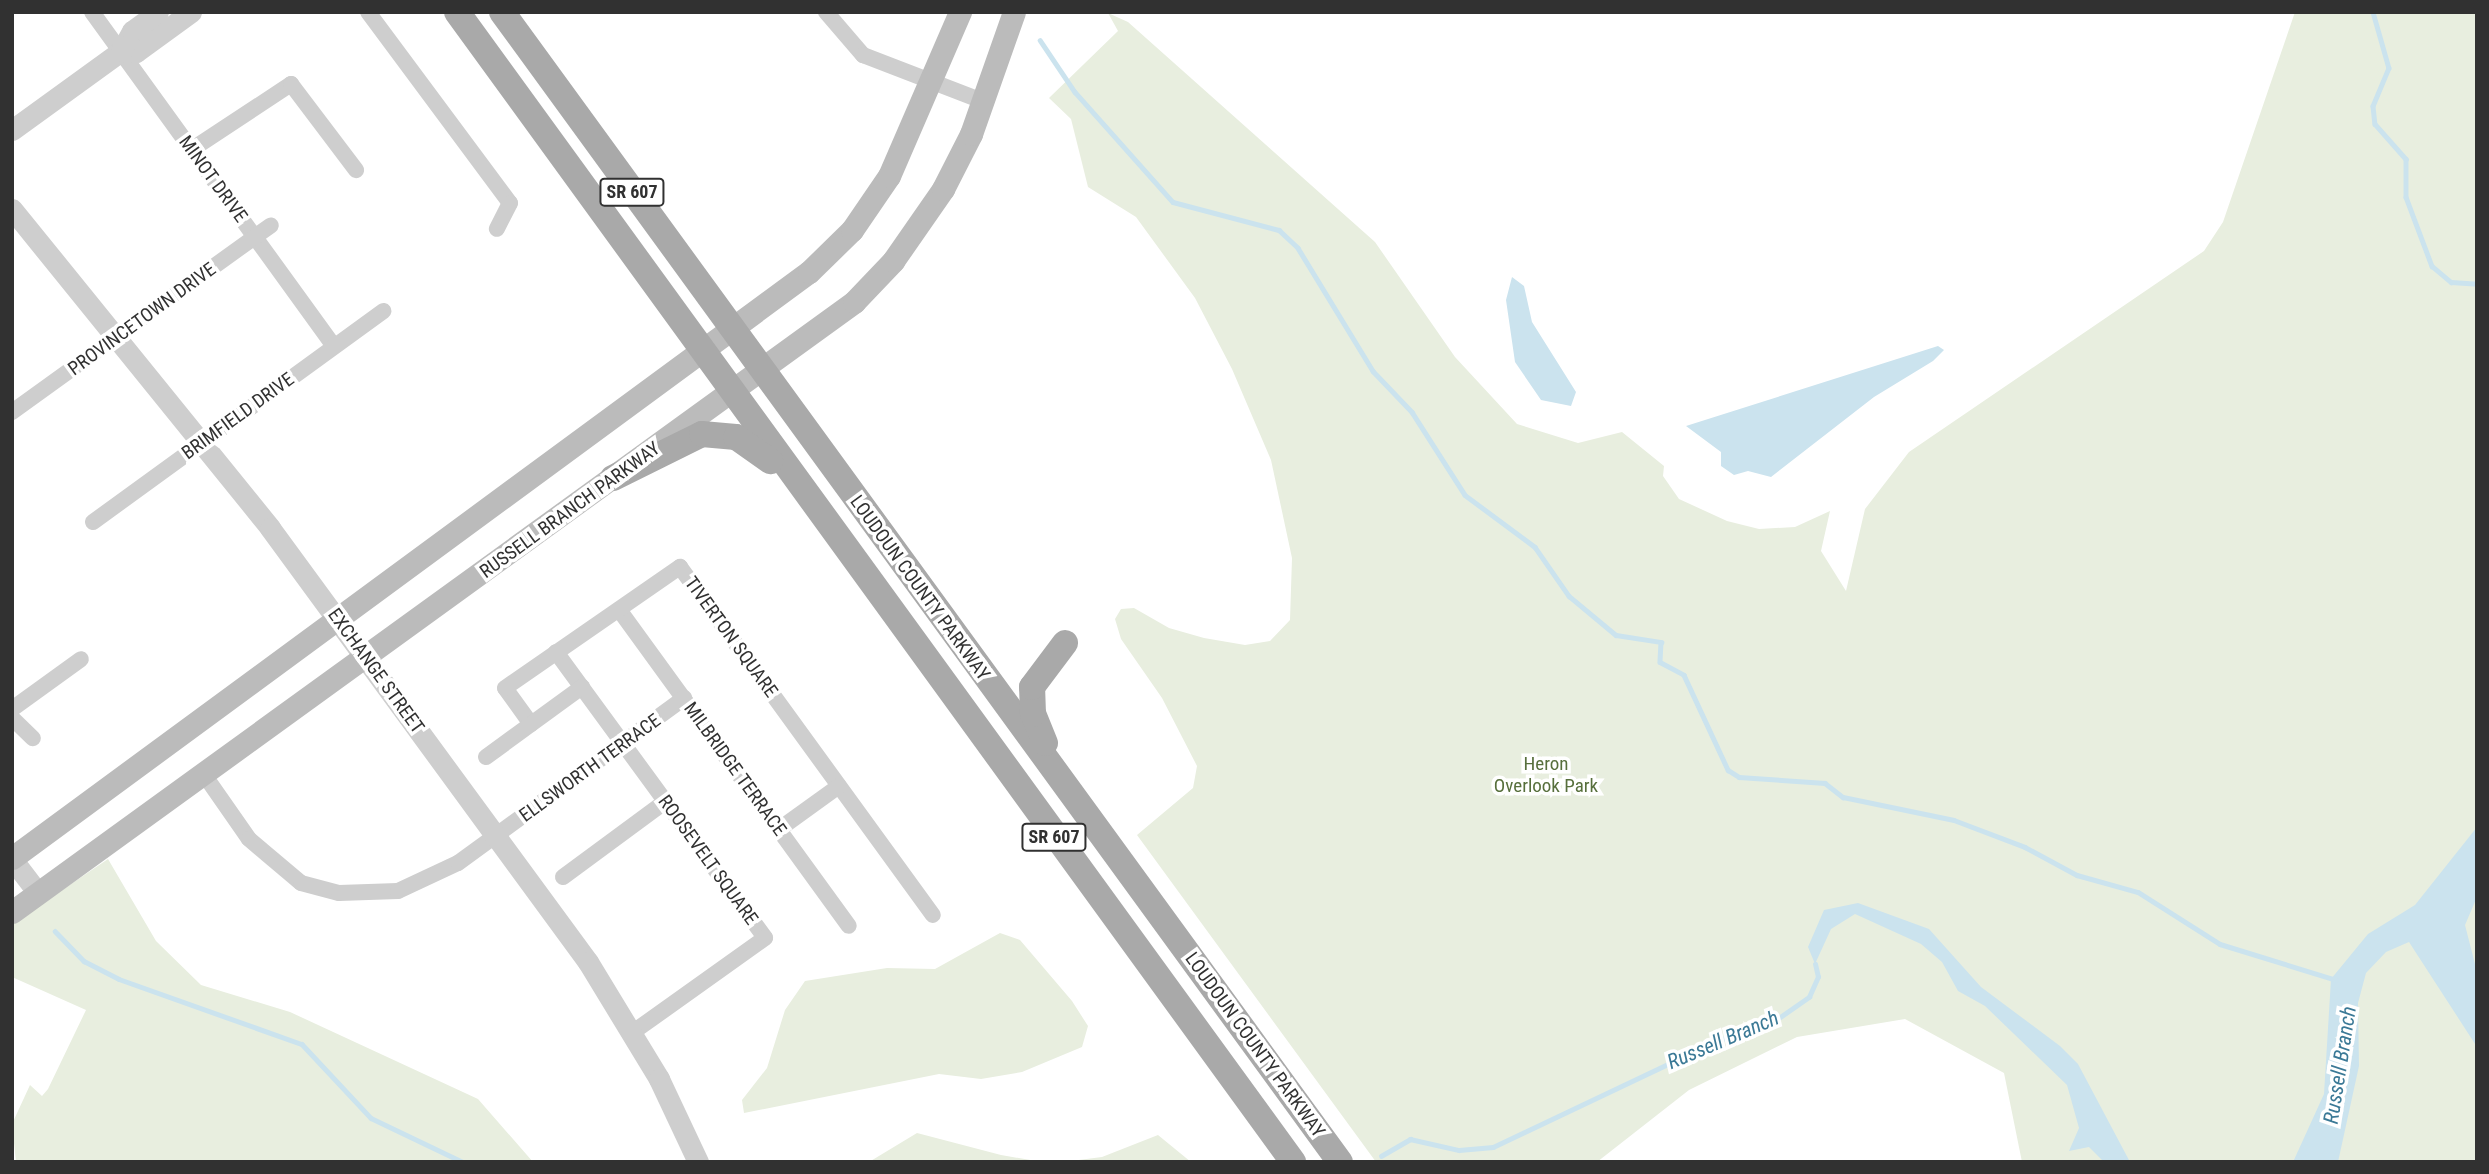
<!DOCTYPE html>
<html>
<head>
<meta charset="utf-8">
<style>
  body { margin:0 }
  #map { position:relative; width:2489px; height:1174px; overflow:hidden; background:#fff; font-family:"Roboto Condensed",sans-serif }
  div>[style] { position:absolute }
  .green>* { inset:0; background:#e8eedf }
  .water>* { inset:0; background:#cbe3ee }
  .stream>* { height:4.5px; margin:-2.25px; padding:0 2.25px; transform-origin:2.25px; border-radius:2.25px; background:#cbe3ee }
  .minor>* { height:16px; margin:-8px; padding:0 8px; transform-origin:8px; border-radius:8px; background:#cecece }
  .tertiary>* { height:21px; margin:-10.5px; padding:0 10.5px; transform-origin:10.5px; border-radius:10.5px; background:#cecece }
  .secondary>* { height:23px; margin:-11.5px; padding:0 11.5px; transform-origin:11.5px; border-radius:11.5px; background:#bbb }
  .primary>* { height:26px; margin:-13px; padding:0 13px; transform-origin:13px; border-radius:13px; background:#a9a9a9 }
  span { translate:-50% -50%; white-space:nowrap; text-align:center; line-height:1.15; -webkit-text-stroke:7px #fff; paint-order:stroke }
  .shield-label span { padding:2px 5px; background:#fff; border:2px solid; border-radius:5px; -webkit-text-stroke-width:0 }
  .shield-label { font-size:18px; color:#313131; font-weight:700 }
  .street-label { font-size:19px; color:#313131 }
  .park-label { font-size:19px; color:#576f3c }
  .water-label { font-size:21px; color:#3b7996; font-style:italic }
  .frame { position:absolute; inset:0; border:14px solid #313131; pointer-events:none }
</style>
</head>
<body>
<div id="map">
  <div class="green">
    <div style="clip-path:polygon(2295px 12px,2477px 12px,2477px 1162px,2022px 1162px,2004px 1073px,1905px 1019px,1797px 1037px,1689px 1090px,1597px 1162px,1376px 1162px,1137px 835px,1193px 788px,1197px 766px,1162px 698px,1121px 639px,1115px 619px,1121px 609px,1134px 608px,1169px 628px,1204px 638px,1245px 645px,1270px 641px,1290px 620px,1292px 558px,1271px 460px,1232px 369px,1195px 298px,1136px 217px,1088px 187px,1071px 119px,1049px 98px,1118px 31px,1108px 13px,1128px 22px,1375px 242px,1455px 357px,1517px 424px,1578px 443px,1622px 432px,1664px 466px,1663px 476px,1679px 499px,1727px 521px,1759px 529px,1795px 527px,1830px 511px,1821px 551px,1846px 591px,1865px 509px,1909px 452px,2204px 251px,2223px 222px)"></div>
    <div style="clip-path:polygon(108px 859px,156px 941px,201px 985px,290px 1012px,478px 1099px,533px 1162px,16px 1162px,12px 1124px,30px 1085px,42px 1096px,48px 1089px,86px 1010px,12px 977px,12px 924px)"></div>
    <div style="clip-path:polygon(1000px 933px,1020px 940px,1072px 1001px,1088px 1026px,1082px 1047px,1022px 1072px,981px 1079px,939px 1074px,744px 1113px,742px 1100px,767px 1068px,785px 1010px,805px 981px,887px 968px,935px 969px)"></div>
    <div style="clip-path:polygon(917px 1133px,1001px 1155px,1042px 1162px,869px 1162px)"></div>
    <div style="clip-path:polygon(1158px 1135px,1191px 1162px,1063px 1162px,1102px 1157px)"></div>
  </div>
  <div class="water">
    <div style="clip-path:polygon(1512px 277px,1524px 286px,1532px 322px,1576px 392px,1571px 406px,1541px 400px,1515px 362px,1506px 300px)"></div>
    <div style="clip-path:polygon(1938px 346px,1944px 350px,1933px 361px,1874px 397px,1771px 477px,1748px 471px,1734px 475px,1721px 466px,1721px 452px,1686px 426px)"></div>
    <div style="clip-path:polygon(2477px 827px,2477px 897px,2465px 925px,2477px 972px,2477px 1047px,2409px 942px,2386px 952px,2366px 973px,2358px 1003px,2359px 1066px,2338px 1162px,2293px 1162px,2324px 1094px,2331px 979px,2368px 934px,2415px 905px)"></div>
    <div style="clip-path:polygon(1858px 903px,1929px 929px,1981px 987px,2060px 1046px,2078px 1064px,2130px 1162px,2104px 1162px,2089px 1147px,2069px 1151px,2079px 1128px,2067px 1085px,1985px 1006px,1958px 991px,1942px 962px,1921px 944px,1855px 914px,1831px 929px,1815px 964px,1808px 947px,1824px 910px)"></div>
  </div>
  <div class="stream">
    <div style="left:2373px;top:12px;width:58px;rotate:74.1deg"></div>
    <div style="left:2389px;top:68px;width:41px;rotate:112.8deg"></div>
    <div style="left:2373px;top:106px;width:18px;rotate:84deg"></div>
    <div style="left:2375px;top:124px;width:47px;rotate:48.5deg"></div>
    <div style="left:2406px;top:159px;width:38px;rotate:90deg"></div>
    <div style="left:2406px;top:197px;width:74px;rotate:69.4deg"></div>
    <div style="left:2432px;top:266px;width:25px;rotate:40deg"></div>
    <div style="left:2451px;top:282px;width:26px;rotate:4deg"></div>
    <div style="left:1040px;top:40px;width:63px;rotate:56.1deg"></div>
    <div style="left:1075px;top:92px;width:147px;rotate:48.3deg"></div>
    <div style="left:1173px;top:202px;width:110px;rotate:14.8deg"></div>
    <div style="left:1279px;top:230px;width:26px;rotate:43deg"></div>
    <div style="left:1298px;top:248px;width:144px;rotate:58.6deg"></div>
    <div style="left:1373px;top:371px;width:57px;rotate:46.4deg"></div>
    <div style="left:1412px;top:412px;width:98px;rotate:57.4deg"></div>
    <div style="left:1465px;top:495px;width:87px;rotate:36.6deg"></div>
    <div style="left:1535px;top:547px;width:60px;rotate:55.2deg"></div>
    <div style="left:1569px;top:596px;width:61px;rotate:39.7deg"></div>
    <div style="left:1616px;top:635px;width:46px;rotate:8.8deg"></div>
    <div style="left:1661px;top:642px;width:20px;rotate:93deg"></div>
    <div style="left:1660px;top:662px;width:27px;rotate:28deg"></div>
    <div style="left:1684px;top:675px;width:105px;rotate:65.1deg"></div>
    <div style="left:1728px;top:770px;width:13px;rotate:32deg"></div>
    <div style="left:1739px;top:777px;width:86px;rotate:4deg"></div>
    <div style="left:1825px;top:783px;width:23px;rotate:38deg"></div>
    <div style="left:1843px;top:797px;width:113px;rotate:11.7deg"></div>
    <div style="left:1954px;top:820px;width:76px;rotate:20.8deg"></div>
    <div style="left:2025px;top:847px;width:59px;rotate:28.3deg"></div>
    <div style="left:2077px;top:875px;width:63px;rotate:15.6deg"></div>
    <div style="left:2138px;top:892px;width:97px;rotate:32.4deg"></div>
    <div style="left:2220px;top:944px;width:121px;rotate:17.2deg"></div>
    <div style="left:55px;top:931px;width:42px;rotate:46deg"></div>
    <div style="left:84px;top:961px;width:39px;rotate:27deg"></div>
    <div style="left:119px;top:979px;width:194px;rotate:19.6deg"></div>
    <div style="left:302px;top:1044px;width:101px;rotate:47deg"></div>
    <div style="left:371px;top:1118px;width:102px;rotate:25.6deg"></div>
    <div style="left:1381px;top:1156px;width:34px;rotate:-30deg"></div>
    <div style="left:1410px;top:1139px;width:50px;rotate:12.7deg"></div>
    <div style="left:1459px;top:1150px;width:34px;rotate:-5deg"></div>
    <div style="left:1493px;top:1147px;width:245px;rotate:-25.4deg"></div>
    <div style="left:1714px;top:1042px;width:62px;rotate:-18.7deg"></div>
    <div style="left:1773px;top:1022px;width:44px;rotate:-34.8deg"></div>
    <div style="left:1809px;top:997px;width:22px;rotate:-66deg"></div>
    <div style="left:1818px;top:977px;width:13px;rotate:-103deg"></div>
  </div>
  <div class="minor">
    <div style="left:92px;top:12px;width:412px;rotate:54.1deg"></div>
    <div style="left:368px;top:12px;width:238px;rotate:53.4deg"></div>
    <div style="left:510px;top:203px;width:29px;rotate:117deg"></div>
    <div style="left:826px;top:12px;width:57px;rotate:49.3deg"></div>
    <div style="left:863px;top:55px;width:128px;rotate:21.1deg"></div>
    <div style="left:191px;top:150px;width:120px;rotate:-33.4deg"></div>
    <div style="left:291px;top:84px;width:108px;rotate:52.9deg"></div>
    <div style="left:12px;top:412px;width:319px;rotate:-35.8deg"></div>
    <div style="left:93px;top:522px;width:359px;rotate:-36deg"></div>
    <div style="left:620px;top:611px;width:389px;rotate:54deg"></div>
    <div style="left:556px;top:652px;width:354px;rotate:53.8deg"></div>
    <div style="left:765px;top:938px;width:162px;rotate:144.5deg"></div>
    <div style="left:12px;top:709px;width:85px;rotate:-35.9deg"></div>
    <div style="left:12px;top:718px;width:29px;rotate:44deg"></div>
    <div style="left:531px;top:724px;width:44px;rotate:-125.8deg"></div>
    <div style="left:505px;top:688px;width:213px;rotate:-34.7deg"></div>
    <div style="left:680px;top:567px;width:430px;rotate:54deg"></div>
    <div style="left:486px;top:757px;width:119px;rotate:-36.1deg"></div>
    <div style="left:203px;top:773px;width:80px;rotate:55.1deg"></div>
    <div style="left:249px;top:839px;width:68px;rotate:40.2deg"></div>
    <div style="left:301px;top:883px;width:39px;rotate:15deg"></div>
    <div style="left:339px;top:893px;width:59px;rotate:-1.9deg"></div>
    <div style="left:398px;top:891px;width:66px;rotate:-25deg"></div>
    <div style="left:458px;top:863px;width:280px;rotate:-36.1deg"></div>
    <div style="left:778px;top:830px;width:75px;rotate:-35.8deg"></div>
    <div style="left:563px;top:877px;width:128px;rotate:-36.4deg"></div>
  </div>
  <div class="tertiary">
    <div style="left:121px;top:51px;width:15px;rotate:4deg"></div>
    <div style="left:136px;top:52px;width:68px;rotate:-36deg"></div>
    <div style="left:12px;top:130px;width:135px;rotate:-35.9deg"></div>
    <div style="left:121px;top:51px;width:23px;rotate:-61deg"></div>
    <div style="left:132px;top:31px;width:32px;rotate:-36deg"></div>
    <div style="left:12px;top:209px;width:410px;rotate:51deg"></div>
    <div style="left:270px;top:528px;width:538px;rotate:53.77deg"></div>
    <div style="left:588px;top:962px;width:137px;rotate:58.7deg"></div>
    <div style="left:659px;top:1079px;width:92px;rotate:64.8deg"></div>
    <div style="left:12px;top:859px;width:43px;rotate:52.6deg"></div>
  </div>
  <div class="secondary">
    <div style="left:12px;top:858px;width:989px;rotate:-36.33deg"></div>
    <div style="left:809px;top:272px;width:60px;rotate:-44.3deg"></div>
    <div style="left:852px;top:230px;width:65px;rotate:-55.6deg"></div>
    <div style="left:889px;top:176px;width:179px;rotate:-66.6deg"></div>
    <div style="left:12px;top:912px;width:1040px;rotate:-35.92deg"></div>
    <div style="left:854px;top:302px;width:57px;rotate:-46.4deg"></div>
    <div style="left:893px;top:261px;width:88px;rotate:-55.2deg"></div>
    <div style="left:943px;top:189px;width:62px;rotate:-63deg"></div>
    <div style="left:971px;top:134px;width:129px;rotate:-70.6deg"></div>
  </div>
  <div class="primary">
    <div style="left:457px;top:12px;width:1422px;rotate:53.98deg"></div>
    <div style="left:502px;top:12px;width:1423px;rotate:53.92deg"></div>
    <div style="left:613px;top:478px;width:99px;rotate:-26.3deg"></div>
    <div style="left:702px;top:434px;width:34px;rotate:5deg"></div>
    <div style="left:736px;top:437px;width:42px;rotate:35.2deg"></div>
    <div style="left:1045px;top:743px;width:31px;rotate:-112deg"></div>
    <div style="left:1033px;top:714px;width:27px;rotate:-92deg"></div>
    <div style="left:1032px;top:687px;width:55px;rotate:-53.1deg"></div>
  </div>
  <div class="shield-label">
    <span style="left:632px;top:192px">SR 607</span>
    <span style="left:1054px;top:837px">SR 607</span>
  </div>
  <div class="street-label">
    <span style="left:213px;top:179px;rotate:54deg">MINOT DRIVE</span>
    <span style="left:142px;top:319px;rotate:-36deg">PROVINCETOWN DRIVE</span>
    <span style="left:238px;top:416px;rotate:-36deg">BRIMFIELD DRIVE</span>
    <span style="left:570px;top:510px;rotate:-36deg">RUSSELL BRANCH PARKWAY</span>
    <span style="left:920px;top:588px;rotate:54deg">LOUDOUN COUNTY PARKWAY</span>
    <span style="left:731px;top:637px;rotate:54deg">TIVERTON SQUARE</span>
    <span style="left:376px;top:671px;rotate:54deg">EXCHANGE STREET</span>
    <span style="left:590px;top:768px;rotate:-36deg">ELLSWORTH TERRACE</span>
    <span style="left:735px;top:769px;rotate:54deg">MILBRIDGE TERRACE</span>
    <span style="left:708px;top:860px;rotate:54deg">ROOSEVELT SQUARE</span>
    <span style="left:1255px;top:1045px;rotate:54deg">LOUDOUN COUNTY PARKWAY</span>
  </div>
  <div class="park-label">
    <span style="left:1546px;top:775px">Heron<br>Overlook Park</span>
  </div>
  <div class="water-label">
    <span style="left:1723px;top:1040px;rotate:-23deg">Russell Branch</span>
    <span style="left:2340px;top:1065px;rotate:-81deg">Russell Branch</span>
  </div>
  <div class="frame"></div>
</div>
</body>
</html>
